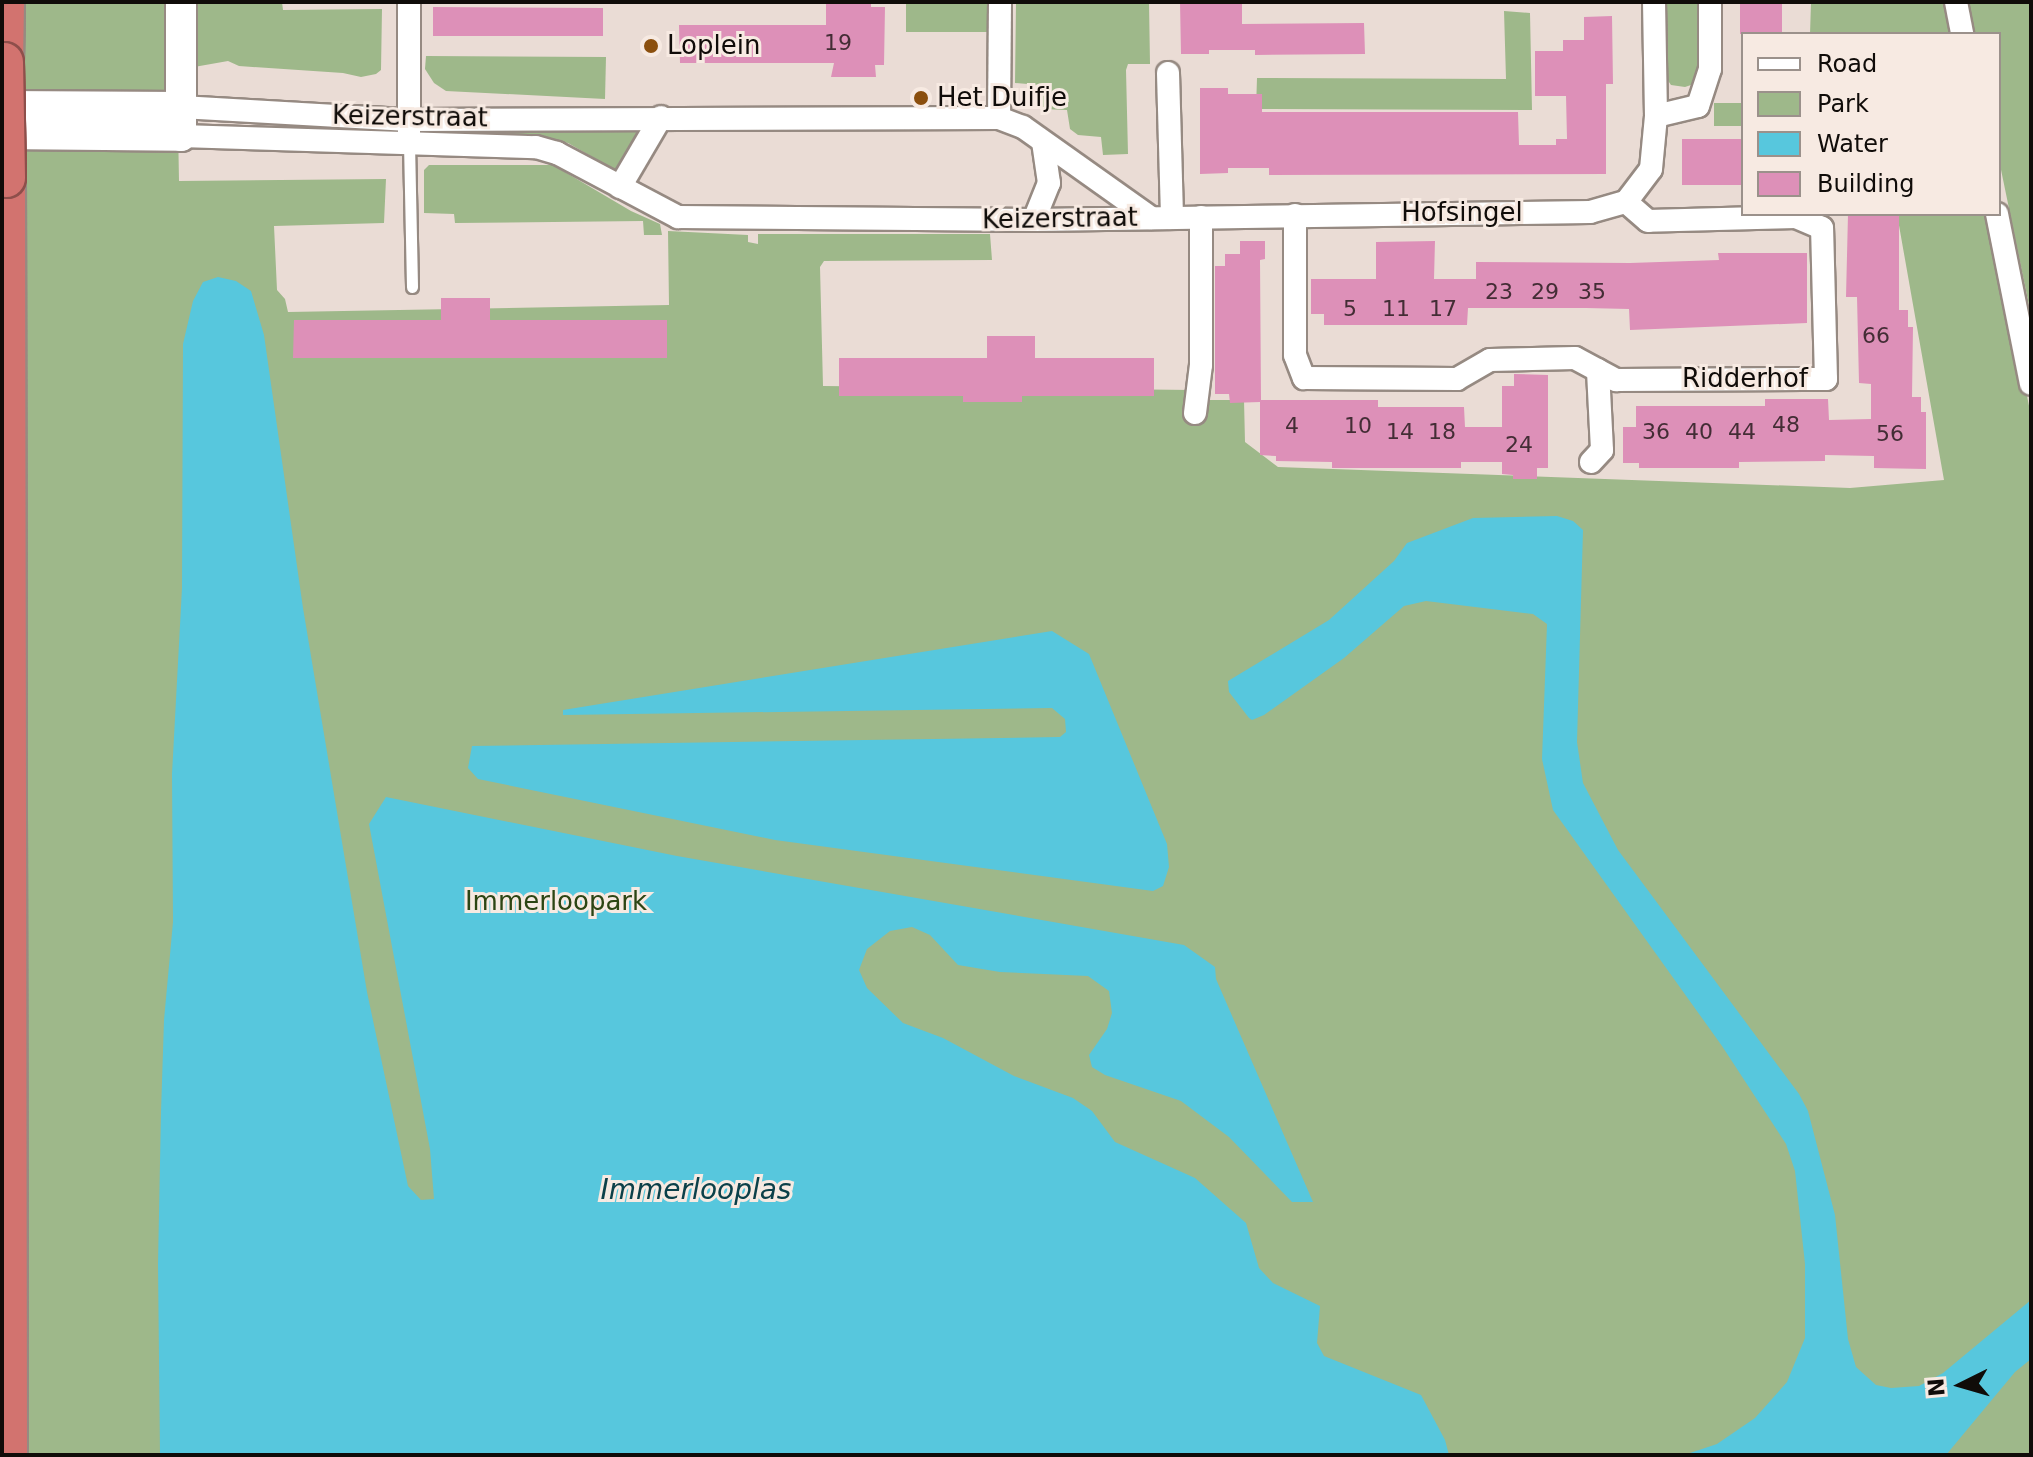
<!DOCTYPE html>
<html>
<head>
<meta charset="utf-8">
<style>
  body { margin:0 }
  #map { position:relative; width:2033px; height:1457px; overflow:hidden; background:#eadcd5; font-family:"DejaVu Sans",sans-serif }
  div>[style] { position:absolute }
  .green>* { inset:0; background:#9eb88a }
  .water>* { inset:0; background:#57c7dd }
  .building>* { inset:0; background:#dd90b8 }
  .roads { filter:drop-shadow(2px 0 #968a82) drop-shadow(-2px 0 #968a82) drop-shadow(0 2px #968a82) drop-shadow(0 -2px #968a82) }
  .lane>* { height:11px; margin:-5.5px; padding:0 5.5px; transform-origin:5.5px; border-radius:5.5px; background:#fff }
  .street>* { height:22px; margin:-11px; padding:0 11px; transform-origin:11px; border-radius:11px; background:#fff }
  .secondary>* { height:30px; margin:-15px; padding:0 15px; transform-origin:15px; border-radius:15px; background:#fff }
  .highway>* { height:38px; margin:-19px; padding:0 19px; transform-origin:19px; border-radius:19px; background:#d2736f }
  .bridges { filter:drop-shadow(2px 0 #8e4f4b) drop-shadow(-2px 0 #8e4f4b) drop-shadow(0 2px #8e4f4b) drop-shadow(0 -2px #8e4f4b) }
  .highway-bridge>* { height:38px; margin:-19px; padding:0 19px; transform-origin:19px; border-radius:19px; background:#d2736f }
  .dots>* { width:22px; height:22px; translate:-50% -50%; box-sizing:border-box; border:4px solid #f7eae2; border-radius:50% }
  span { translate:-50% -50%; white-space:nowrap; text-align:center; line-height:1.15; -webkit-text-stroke:6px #f7eae2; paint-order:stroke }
  .number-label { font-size:22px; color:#432d35 }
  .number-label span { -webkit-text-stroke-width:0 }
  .poi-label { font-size:26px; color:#100c09 }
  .left { translate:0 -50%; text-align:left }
  .street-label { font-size:26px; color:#100c09 }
  .park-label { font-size:26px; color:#2c4513 }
  .water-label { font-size:28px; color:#0c4049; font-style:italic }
  .frame { position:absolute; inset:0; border:4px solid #100c09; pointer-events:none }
  .legend { position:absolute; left:1741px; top:32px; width:260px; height:184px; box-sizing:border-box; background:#f7eae2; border:2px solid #9b918b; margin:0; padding:10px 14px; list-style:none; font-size:24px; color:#100c09 }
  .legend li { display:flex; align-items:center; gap:16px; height:40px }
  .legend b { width:40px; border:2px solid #9b918b }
  .north { position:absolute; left:1921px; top:1345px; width:80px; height:80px; -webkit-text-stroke:6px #f7eae2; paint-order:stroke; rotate:265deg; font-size:22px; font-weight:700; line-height:32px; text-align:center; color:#100c09 }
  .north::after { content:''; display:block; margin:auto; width:28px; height:36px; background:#100c09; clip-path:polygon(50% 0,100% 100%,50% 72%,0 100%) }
</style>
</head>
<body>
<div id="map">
  <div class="green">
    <div style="clip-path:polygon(2px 2px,282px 2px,283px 10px,382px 9px,381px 70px,376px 74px,361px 77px,343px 73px,239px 66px,228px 61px,177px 70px,179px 181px,386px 179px,384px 223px,274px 226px,277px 290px,285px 299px,288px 312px,669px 305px,668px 231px,748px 235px,748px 242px,758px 244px,758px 234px,990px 234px,992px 260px,824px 261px,820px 267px,823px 386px,1192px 390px,1196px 404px,1207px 412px,1210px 400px,1244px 400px,1245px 442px,1278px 467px,1850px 488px,1944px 480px,1897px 214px,1991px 214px,2031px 416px,2031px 1455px,2px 1455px)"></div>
    <div style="clip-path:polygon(906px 2px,995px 2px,995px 32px,906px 32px)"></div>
    <div style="clip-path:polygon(1016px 2px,1149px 2px,1150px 64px,1128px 64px,1126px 70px,1128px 154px,1103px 155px,1101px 137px,1078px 135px,1070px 129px,1067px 110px,1042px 109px,1039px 85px,1015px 83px)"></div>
    <div style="clip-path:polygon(1661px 2px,1699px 2px,1698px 76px,1694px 84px,1685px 87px,1671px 85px,1662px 72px)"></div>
    <div style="clip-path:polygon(1811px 2px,1947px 2px,1954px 34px,1810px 34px)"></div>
    <div style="clip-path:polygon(1965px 2px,2031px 2px,2031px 315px,1999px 160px,1999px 34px,1972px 34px)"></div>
    <div style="clip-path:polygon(1504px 11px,1530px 13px,1532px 110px,1256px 109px,1257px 78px,1506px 79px)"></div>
    <div style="clip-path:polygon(426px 56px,606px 57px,605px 99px,446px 91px,434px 83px,425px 69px)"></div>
    <div style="clip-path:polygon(1714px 103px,1743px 103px,1743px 126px,1714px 126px)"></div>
    <div style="clip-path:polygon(460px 125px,637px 128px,635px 145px,615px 170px,568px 143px,532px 136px,460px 136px)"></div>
    <div style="clip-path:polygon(429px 165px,553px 165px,631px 211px,660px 224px,662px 235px,644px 235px,643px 221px,455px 223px,454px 214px,424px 213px,424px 170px)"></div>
  </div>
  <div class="water">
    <div style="clip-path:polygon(218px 277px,236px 281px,251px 291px,264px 335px,303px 608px,367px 992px,408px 1186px,421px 1200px,434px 1199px,430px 1149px,369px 824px,386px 797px,677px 856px,1184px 945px,1215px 967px,1216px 979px,1313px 1202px,1292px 1202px,1229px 1137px,1181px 1101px,1105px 1075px,1092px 1067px,1089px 1055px,1107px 1029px,1112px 1013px,1109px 991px,1088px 976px,1000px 972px,958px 965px,930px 935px,912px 927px,890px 931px,867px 949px,859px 970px,867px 988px,903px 1023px,943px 1038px,1014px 1076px,1073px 1098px,1092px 1111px,1115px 1142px,1195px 1178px,1246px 1223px,1259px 1268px,1273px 1283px,1320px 1306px,1317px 1343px,1324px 1356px,1421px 1395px,1445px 1440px,1449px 1455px,160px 1455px,158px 1264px,161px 1112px,164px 1020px,173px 922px,172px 774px,182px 588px,183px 344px,193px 301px,203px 282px)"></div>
    <div style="clip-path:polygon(1557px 516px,1573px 521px,1583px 530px,1577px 742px,1583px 783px,1618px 850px,1799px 1094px,1808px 1111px,1835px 1215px,1848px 1339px,1856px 1367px,1876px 1385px,1891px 1388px,1919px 1386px,1943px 1373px,2031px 1300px,2031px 1359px,2015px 1372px,1946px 1455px,1684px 1455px,1717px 1444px,1755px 1418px,1787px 1382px,1805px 1338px,1805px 1264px,1795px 1171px,1786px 1144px,1722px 1046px,1553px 810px,1542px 759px,1547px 624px,1533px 614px,1426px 601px,1404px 606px,1344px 658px,1264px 715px,1252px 720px,1249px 718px,1229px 692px,1228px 681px,1329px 620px,1394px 561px,1407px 543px,1473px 518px)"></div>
    <div style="clip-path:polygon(1052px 631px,1089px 654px,1167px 844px,1169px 867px,1163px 886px,1153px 891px,775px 840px,478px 779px,468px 768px,472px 746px,1060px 737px,1066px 732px,1065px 719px,1052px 708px,563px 715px,563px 710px)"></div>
  </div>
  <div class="building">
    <div style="clip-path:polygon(826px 2px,871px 2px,871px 7px,885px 7px,884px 65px,875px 65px,876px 77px,831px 77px,834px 63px,680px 63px,679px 25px,826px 25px)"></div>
    <div style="clip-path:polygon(1180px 2px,1242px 2px,1242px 24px,1364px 23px,1365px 54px,1255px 55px,1255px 50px,1209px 50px,1209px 54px,1181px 54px)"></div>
    <div style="clip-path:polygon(1740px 2px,1782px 2px,1782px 34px,1740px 34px)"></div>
    <div style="clip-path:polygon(433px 7px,603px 8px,603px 36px,433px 36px)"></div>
    <div style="clip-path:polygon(1612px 16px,1613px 84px,1606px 84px,1606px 174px,1269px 175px,1269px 168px,1228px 168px,1228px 173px,1200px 174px,1200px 88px,1228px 88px,1228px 94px,1262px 94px,1262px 112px,1518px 112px,1519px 145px,1556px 145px,1556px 139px,1567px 139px,1566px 96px,1535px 96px,1535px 51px,1563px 51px,1563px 40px,1584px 40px,1584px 17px)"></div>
    <div style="clip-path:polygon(1682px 139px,1743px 139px,1743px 185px,1682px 185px)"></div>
    <div style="clip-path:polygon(1848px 214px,1899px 214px,1899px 310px,1908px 310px,1908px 327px,1913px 327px,1912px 397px,1921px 397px,1921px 412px,1926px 412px,1926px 469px,1874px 468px,1874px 456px,1825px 455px,1825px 461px,1739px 462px,1739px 468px,1639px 468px,1639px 463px,1623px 463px,1623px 427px,1636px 427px,1636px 406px,1765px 406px,1765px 399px,1828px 399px,1829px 420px,1871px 419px,1871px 384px,1859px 383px,1857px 297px,1846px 297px)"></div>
    <div style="clip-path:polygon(1240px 241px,1265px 241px,1265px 259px,1260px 260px,1261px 400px,1378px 400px,1378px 407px,1464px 407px,1465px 427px,1502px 427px,1502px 386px,1514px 386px,1514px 374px,1548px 375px,1548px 468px,1537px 468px,1537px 479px,1513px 479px,1513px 475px,1502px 474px,1502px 462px,1461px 462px,1461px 468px,1332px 468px,1332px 462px,1276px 461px,1276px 456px,1260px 455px,1260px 402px,1230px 403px,1229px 394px,1215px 394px,1215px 266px,1225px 266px,1225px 254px,1240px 254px)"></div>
    <div style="clip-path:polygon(1435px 241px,1434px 279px,1476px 279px,1476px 262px,1630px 263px,1719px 260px,1718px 253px,1807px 253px,1807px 323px,1630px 330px,1629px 309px,1586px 308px,1468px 308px,1467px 325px,1324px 325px,1324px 314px,1311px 314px,1311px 279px,1376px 279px,1376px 242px)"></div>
    <div style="clip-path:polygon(441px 298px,490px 298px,490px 320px,667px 320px,667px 358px,293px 358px,294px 320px,441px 320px)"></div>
    <div style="clip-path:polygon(987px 336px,1035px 336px,1035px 358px,1154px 358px,1154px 396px,1022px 396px,1022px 402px,963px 402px,963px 396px,839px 396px,839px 358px,987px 358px)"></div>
  </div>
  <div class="roads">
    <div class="lane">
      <div style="left:409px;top:143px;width:144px;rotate:88.8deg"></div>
    </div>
    <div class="street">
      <div style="left:409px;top:2px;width:132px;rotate:90deg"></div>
      <div style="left:1956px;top:2px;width:33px;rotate:79deg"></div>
      <div style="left:1168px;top:73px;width:145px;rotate:88.4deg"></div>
      <div style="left:181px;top:107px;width:228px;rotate:3.3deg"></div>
      <div style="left:409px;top:120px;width:590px;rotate:-0.19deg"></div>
      <div style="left:999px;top:118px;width:26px;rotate:21deg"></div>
      <div style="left:1023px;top:127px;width:157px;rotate:35.4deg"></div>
      <div style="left:1656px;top:116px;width:43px;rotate:-13.4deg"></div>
      <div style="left:1698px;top:106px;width:39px;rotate:-72deg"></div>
      <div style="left:1710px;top:69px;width:67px;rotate:-90deg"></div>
      <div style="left:999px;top:118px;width:116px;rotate:-89.5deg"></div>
      <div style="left:181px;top:136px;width:355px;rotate:1.8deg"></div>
      <div style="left:536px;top:147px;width:22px;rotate:16deg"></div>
      <div style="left:557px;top:153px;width:137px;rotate:27.9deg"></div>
      <div style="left:678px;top:217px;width:356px;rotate:0.5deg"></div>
      <div style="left:1034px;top:220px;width:556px;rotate:-0.82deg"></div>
      <div style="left:1590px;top:212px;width:37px;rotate:-16deg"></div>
      <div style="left:1626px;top:202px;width:41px;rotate:-52.9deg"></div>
      <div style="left:1651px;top:169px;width:53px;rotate:-84.6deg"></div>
      <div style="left:1656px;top:116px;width:114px;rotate:-91deg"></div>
      <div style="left:620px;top:187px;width:81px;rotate:-59.6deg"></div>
      <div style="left:1997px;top:214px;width:173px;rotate:78.7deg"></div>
      <div style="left:1295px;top:215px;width:140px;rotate:90deg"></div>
      <div style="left:1295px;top:355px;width:25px;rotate:69deg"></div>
      <div style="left:1304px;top:378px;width:153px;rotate:0.4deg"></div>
      <div style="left:1457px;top:379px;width:38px;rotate:-30deg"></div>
      <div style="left:1490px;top:360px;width:85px;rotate:-1.3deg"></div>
      <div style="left:1575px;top:358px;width:47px;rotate:28.2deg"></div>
      <div style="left:1616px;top:380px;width:210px;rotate:-0.3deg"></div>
      <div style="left:1826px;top:379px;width:151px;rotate:-91.5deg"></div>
      <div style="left:1822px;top:228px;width:28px;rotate:-157deg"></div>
      <div style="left:1796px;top:217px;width:148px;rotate:178.5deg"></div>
      <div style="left:1648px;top:221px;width:29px;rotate:-139deg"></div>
      <div style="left:1034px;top:220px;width:40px;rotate:-68deg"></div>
      <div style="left:1049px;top:183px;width:41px;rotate:-98.3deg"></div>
      <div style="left:1195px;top:413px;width:48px;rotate:-82.9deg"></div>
      <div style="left:1201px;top:365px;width:148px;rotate:-90deg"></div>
      <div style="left:1591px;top:462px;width:16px;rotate:-47deg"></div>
      <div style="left:1602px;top:450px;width:80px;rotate:-92.9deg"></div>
    </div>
    <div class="secondary">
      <div style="left:2px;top:106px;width:179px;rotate:0.3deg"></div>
      <div style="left:2px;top:134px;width:179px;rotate:0.6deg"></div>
      <div style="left:181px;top:136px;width:134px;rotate:-90deg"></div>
    </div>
    <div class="highway">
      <div style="left:4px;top:62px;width:60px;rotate:-89deg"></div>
      <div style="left:6px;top:178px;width:1277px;rotate:89.91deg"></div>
    </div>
  </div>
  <div class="bridges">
    <div class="highway-bridge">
      <div style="left:4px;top:62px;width:116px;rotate:89deg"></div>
    </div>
  </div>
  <div class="dots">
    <div style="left:651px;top:46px;background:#8b4f0e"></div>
    <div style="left:921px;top:98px;background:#8b4f0e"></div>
  </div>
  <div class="number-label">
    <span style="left:838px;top:43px">19</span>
    <span style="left:1499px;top:292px">23</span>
    <span style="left:1545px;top:292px">29</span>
    <span style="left:1592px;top:292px">35</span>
    <span style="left:1350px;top:309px">5</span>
    <span style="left:1396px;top:309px">11</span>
    <span style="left:1443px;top:309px">17</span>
    <span style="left:1876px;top:336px">66</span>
    <span style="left:1786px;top:425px">48</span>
    <span style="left:1292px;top:426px">4</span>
    <span style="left:1358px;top:426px">10</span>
    <span style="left:1400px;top:432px">14</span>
    <span style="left:1442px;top:432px">18</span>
    <span style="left:1656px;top:432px">36</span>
    <span style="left:1699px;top:432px">40</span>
    <span style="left:1742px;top:432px">44</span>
    <span style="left:1890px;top:434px">56</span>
    <span style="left:1519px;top:445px">24</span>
  </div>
  <div class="poi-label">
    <span class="left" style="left:667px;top:46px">Loplein</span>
    <span class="left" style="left:937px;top:98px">Het Duifje</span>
  </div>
  <div class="street-label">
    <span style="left:410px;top:117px;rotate:1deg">Keizerstraat</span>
    <span style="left:1462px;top:213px">Hofsingel</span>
    <span style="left:1060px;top:219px;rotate:-1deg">Keizerstraat</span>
    <span style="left:1745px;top:379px">Ridderhof</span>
  </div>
  <div class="park-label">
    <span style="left:556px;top:902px">Immerloopark</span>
  </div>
  <div class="water-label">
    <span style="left:696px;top:1190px">Immerlooplas</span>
  </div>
  <div class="frame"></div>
  <ul class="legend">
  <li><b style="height:10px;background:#fff"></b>Road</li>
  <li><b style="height:22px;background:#9eb88a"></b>Park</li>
  <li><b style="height:22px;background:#57c7dd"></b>Water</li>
  <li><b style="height:22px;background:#dd90b8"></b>Building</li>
  </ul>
  <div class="north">N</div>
</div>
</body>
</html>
